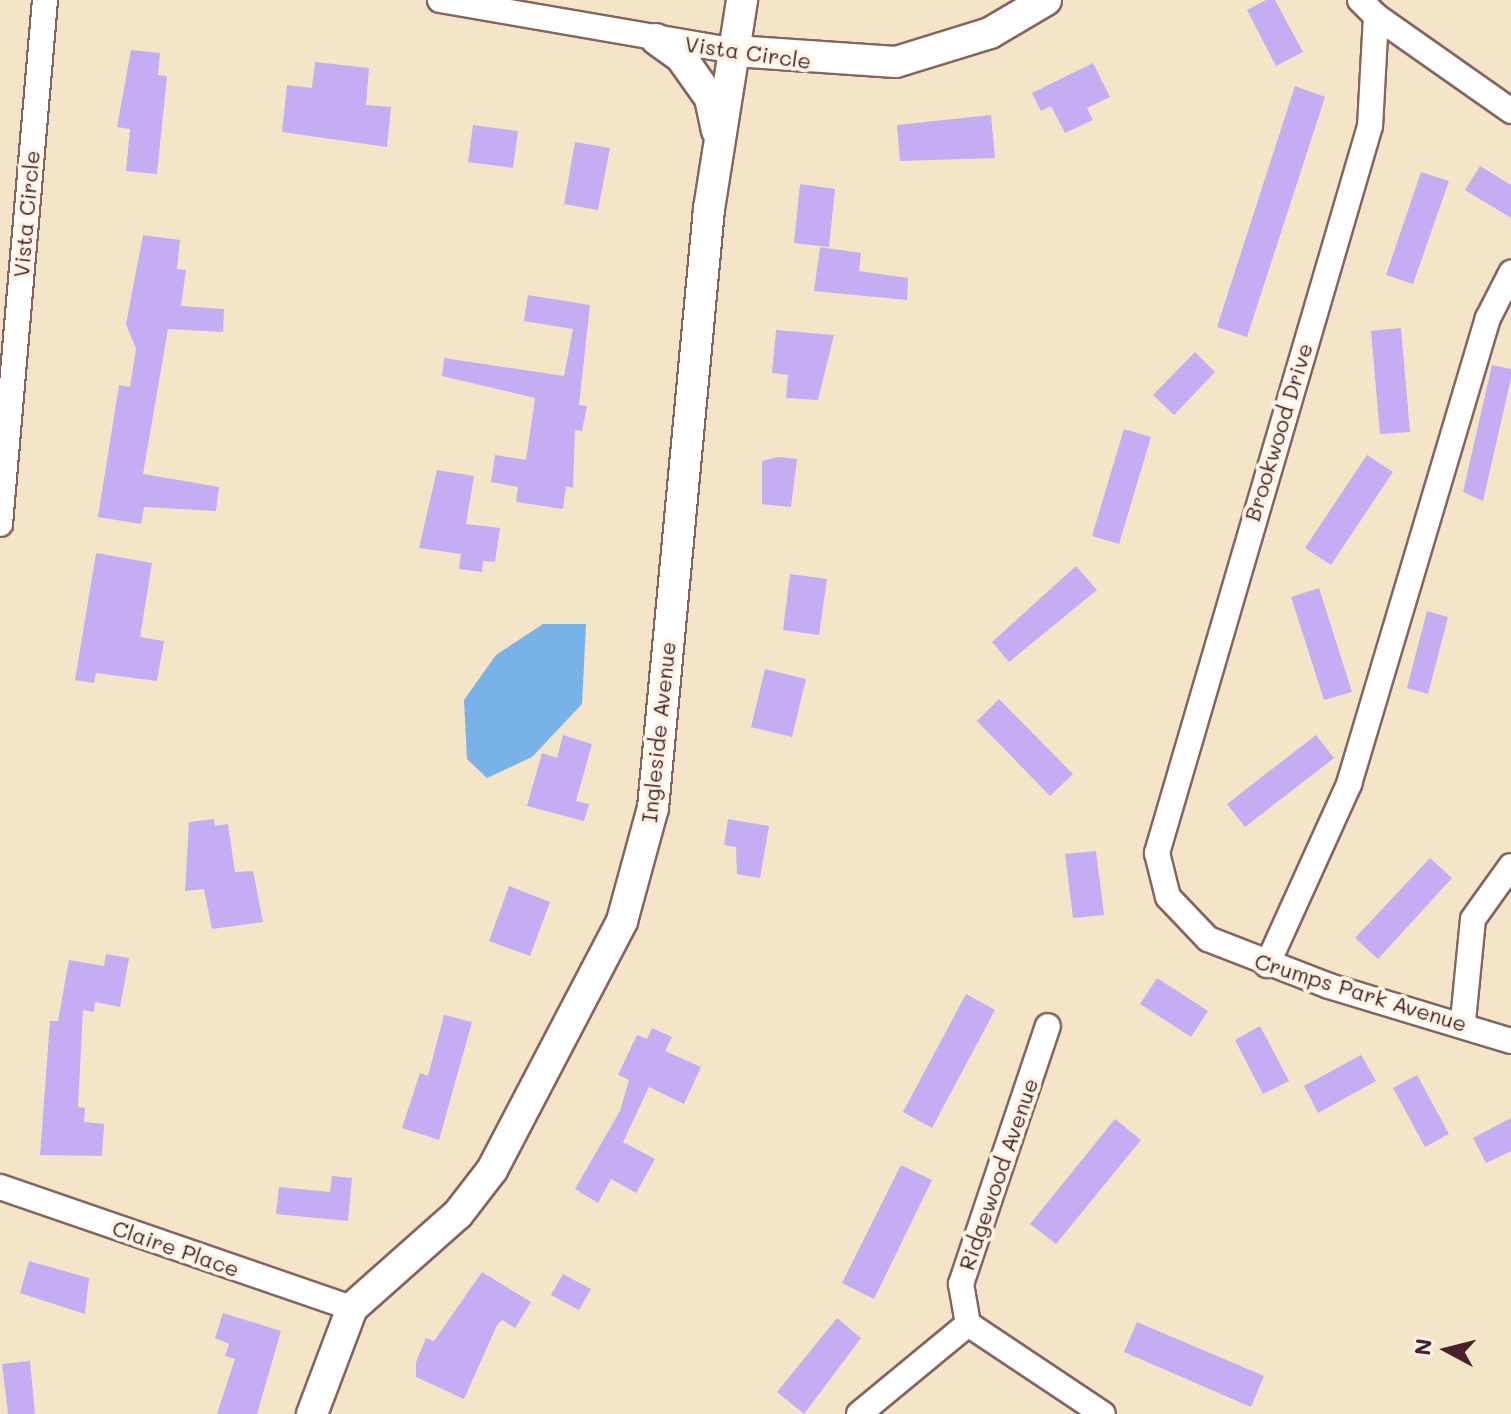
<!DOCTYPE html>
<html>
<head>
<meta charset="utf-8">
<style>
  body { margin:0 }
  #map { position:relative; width:1511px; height:1414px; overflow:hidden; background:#f4e5c9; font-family:Mali,sans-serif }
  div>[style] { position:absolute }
  .water>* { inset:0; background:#79b2e9 }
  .building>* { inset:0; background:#c5adf4 }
  .roads { filter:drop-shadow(2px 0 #866462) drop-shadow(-2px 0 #866462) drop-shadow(0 2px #866462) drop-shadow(0 -2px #866462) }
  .minor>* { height:24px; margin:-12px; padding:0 12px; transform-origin:12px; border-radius:12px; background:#fff }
  .tertiary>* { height:30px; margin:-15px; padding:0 15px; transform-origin:15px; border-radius:15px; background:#fff }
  span { translate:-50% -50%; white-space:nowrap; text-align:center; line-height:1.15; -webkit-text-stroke:8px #fcf5e5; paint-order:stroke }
  .street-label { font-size:22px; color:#4a1f2b }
  .north { position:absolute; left:1407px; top:1310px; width:80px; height:80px; -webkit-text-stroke:6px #fcf5e5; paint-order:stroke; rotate:277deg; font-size:22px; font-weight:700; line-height:32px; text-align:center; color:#4a1f2b }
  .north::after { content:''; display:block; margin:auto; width:28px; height:36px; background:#4a1f2b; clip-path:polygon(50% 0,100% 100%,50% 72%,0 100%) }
</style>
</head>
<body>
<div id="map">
  <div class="water">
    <div style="clip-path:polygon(543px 624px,586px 624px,582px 704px,532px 757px,487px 778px,467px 759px,464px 700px,496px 655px)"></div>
  </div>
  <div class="building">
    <div style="clip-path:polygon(1266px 0,1275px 0,1303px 52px,1276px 66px,1247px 10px)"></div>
    <div style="clip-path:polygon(131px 50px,160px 53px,158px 75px,167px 76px,157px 174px,126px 171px,130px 129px,117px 127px)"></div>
    <div style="clip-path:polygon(315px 62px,369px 68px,366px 105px,391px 107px,387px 147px,282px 132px,287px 85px,312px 88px)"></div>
    <div style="clip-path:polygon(1093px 63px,1110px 97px,1087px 108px,1093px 120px,1065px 133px,1051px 106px,1041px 111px,1032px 93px)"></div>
    <div style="clip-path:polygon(1295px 86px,1325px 97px,1247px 337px,1217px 327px)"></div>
    <div style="clip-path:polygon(991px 115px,995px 158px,900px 161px,897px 125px)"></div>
    <div style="clip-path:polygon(473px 125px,518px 131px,513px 168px,468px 162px)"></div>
    <div style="clip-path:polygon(575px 142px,610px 148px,598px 210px,564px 204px)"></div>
    <div style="clip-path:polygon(1480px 166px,1511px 185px,1511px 218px,1465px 190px)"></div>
    <div style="clip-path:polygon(1421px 172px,1449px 181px,1413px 284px,1386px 275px)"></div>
    <div style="clip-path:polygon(800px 184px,835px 189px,829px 247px,794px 243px)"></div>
    <div style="clip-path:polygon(143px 235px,180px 240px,177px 269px,186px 270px,181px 306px,224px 309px,223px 332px,168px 329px,143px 474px,219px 487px,216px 511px,144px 507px,141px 524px,98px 517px,119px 385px,130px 387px,136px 349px,126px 324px)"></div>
    <div style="clip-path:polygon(820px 247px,861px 253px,859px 271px,908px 278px,907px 300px,814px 291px)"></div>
    <div style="clip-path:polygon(528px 295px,590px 305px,579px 405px,587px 406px,582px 431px,575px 430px,573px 488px,566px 486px,563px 509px,516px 502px,518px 487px,491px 482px,495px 455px,526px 460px,535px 398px,442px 376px,444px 358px,564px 376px,573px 329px,524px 321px)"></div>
    <div style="clip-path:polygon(1401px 328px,1410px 432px,1380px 434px,1371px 331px)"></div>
    <div style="clip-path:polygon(776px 330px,834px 335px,818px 400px,786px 398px,788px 375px,772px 373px)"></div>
    <div style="clip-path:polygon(1195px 352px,1215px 372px,1174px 415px,1153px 395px)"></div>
    <div style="clip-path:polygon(1492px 365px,1511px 369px,1511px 378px,1483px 501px,1463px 492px)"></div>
    <div style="clip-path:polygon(1124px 429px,1151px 437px,1119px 544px,1092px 536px)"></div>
    <div style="clip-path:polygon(1367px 455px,1393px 472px,1331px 565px,1305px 548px)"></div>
    <div style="clip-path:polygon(778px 457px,797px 459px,791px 507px,762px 504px,762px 461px)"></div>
    <div style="clip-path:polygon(437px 470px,474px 476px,466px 524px,500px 528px,495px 562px,483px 561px,482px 572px,459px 569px,461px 554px,419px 548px)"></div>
    <div style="clip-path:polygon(96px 553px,152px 563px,140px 637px,164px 641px,157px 681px,96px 673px,94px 683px,75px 680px)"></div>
    <div style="clip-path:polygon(1076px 566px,1097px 590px,1009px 662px,992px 642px)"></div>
    <div style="clip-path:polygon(790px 574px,827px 579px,819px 635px,783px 630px)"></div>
    <div style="clip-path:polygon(1319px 588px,1352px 692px,1324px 700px,1291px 597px)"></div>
    <div style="clip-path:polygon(1427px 611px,1448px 617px,1428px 694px,1407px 688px)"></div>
    <div style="clip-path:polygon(765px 669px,806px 679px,792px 737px,751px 727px)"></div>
    <div style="clip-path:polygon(999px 699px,1073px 774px,1050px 796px,977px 721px)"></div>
    <div style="clip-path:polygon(563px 735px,592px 744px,576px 801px,589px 804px,584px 821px,527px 806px,542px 753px,557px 758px)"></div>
    <div style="clip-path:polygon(1316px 735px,1334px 758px,1245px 827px,1227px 804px)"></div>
    <div style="clip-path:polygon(214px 819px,215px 826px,228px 824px,235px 872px,253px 871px,263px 922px,212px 929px,204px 889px,185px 891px,189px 822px)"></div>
    <div style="clip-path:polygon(728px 819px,769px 826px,760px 878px,737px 874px,736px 847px,724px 845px)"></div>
    <div style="clip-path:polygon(1096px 851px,1104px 915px,1073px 918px,1065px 854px)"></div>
    <div style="clip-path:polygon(1430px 858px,1452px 878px,1378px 959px,1355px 938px)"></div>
    <div style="clip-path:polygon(509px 886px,550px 902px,530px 956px,489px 941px)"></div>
    <div style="clip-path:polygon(106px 954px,129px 958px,120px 1007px,95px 1002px,94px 1012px,83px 1010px,78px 1107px,85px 1108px,84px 1122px,104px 1124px,102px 1156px,40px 1155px,50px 1021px,58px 1021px,69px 960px,104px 966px)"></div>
    <div style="clip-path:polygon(1157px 978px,1208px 1011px,1191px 1037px,1140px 1004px)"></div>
    <div style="clip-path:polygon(966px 994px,995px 1010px,932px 1128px,903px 1112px)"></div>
    <div style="clip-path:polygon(444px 1015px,472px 1022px,439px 1140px,402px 1128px,420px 1073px,428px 1076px)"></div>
    <div style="clip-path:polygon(1260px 1026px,1289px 1081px,1263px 1094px,1235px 1040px)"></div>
    <div style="clip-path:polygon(652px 1028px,672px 1037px,665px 1051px,701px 1067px,684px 1104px,649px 1087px,623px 1142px,655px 1159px,636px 1193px,611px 1179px,598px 1203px,575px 1189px,620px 1111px,629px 1080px,618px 1075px,637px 1035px,647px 1039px)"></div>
    <div style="clip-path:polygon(1361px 1055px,1376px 1081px,1318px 1113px,1304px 1086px)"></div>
    <div style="clip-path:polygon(1417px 1075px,1449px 1134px,1425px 1147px,1393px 1088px)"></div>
    <div style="clip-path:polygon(1511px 1118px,1511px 1151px,1486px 1163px,1473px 1138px)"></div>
    <div style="clip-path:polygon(1115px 1119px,1141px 1140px,1056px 1244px,1030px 1224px)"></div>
    <div style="clip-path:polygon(901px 1165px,932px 1180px,874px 1299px,842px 1283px)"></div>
    <div style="clip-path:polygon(332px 1176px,352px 1178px,348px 1221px,276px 1214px,279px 1187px,330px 1192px)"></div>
    <div style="clip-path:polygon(29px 1261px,89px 1278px,85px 1314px,20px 1293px)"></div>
    <div style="clip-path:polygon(482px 1272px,531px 1302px,515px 1328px,502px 1320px,497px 1325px,464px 1399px,416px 1377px,416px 1362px,426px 1338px,434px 1341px)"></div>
    <div style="clip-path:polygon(563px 1274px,591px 1289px,579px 1310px,551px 1295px)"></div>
    <div style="clip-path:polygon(223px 1313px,281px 1331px,257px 1414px,217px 1414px,235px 1359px,225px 1356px,229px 1344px,215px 1338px)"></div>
    <div style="clip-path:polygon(837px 1318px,861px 1338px,804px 1414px,777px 1392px)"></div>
    <div style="clip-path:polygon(1137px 1322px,1264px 1376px,1251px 1407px,1124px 1352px)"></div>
    <div style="clip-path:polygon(30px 1361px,35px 1414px,8px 1414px,2px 1364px)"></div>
  </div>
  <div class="roads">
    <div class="minor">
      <div style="left:440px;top:0;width:299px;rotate:9.8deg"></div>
      <div style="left:1360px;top:0;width:23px;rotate:45deg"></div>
      <div style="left:1376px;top:16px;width:110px;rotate:93.1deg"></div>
      <div style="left:1370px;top:126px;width:758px;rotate:106.33deg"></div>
      <div style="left:1157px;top:853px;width:45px;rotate:76deg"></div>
      <div style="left:1168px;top:897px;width:58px;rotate:46.4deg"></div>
      <div style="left:1208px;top:939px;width:130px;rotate:21.2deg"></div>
      <div style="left:1329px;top:986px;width:190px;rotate:16.8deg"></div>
      <div style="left:1376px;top:16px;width:165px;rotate:35.1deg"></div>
      <div style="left:0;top:524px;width:526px;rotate:-85.09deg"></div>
      <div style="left:1267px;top:965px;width:199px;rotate:-65.6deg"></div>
      <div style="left:1349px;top:784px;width:486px;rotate:-73.4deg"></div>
      <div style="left:1488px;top:318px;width:51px;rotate:-62.9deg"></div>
      <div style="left:1463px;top:1021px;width:102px;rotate:-84.4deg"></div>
      <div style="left:1473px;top:919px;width:65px;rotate:-54.4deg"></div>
      <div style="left:0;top:1187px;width:372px;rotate:19deg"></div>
      <div style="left:968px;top:1324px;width:162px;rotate:33.7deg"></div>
      <div style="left:859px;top:1414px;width:141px;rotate:-39.5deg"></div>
      <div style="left:968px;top:1324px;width:41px;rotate:-99.9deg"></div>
      <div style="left:961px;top:1284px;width:272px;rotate:-71.4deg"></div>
    </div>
    <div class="tertiary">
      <div style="left:656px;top:39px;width:31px;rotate:36deg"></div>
      <div style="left:681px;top:57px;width:50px;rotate:54.7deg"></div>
      <div style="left:710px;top:98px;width:33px;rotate:78deg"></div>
      <div style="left:735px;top:51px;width:161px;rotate:3.9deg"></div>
      <div style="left:896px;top:62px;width:98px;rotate:-17.1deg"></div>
      <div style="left:990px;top:33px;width:65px;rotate:-30.5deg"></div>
      <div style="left:312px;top:1414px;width:113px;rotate:-69.3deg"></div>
      <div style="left:352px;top:1308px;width:142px;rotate:-41.6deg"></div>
      <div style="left:458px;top:1214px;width:56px;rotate:-52.3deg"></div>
      <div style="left:492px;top:1170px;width:281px;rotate:-62.4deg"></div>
      <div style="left:622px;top:921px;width:117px;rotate:-74.7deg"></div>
      <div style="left:653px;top:808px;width:602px;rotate:-84.66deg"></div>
      <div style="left:709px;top:209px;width:212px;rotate:-81deg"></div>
    </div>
  </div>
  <div class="street-label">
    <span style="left:748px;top:52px;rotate:8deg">Vista Circle</span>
    <span style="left:26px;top:214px;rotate:-85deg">Vista Circle</span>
    <span style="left:1278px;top:432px;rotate:-73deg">Brookwood Drive</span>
    <span style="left:658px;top:732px;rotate:-84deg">Ingleside Avenue</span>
    <span style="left:1361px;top:992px;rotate:17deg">Crumps Park Avenue</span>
    <span style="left:998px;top:1174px;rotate:-71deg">Ridgewood Avenue</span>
    <span style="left:176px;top:1248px;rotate:19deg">Claire Place</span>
  </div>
  <div class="north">N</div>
</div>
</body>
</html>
